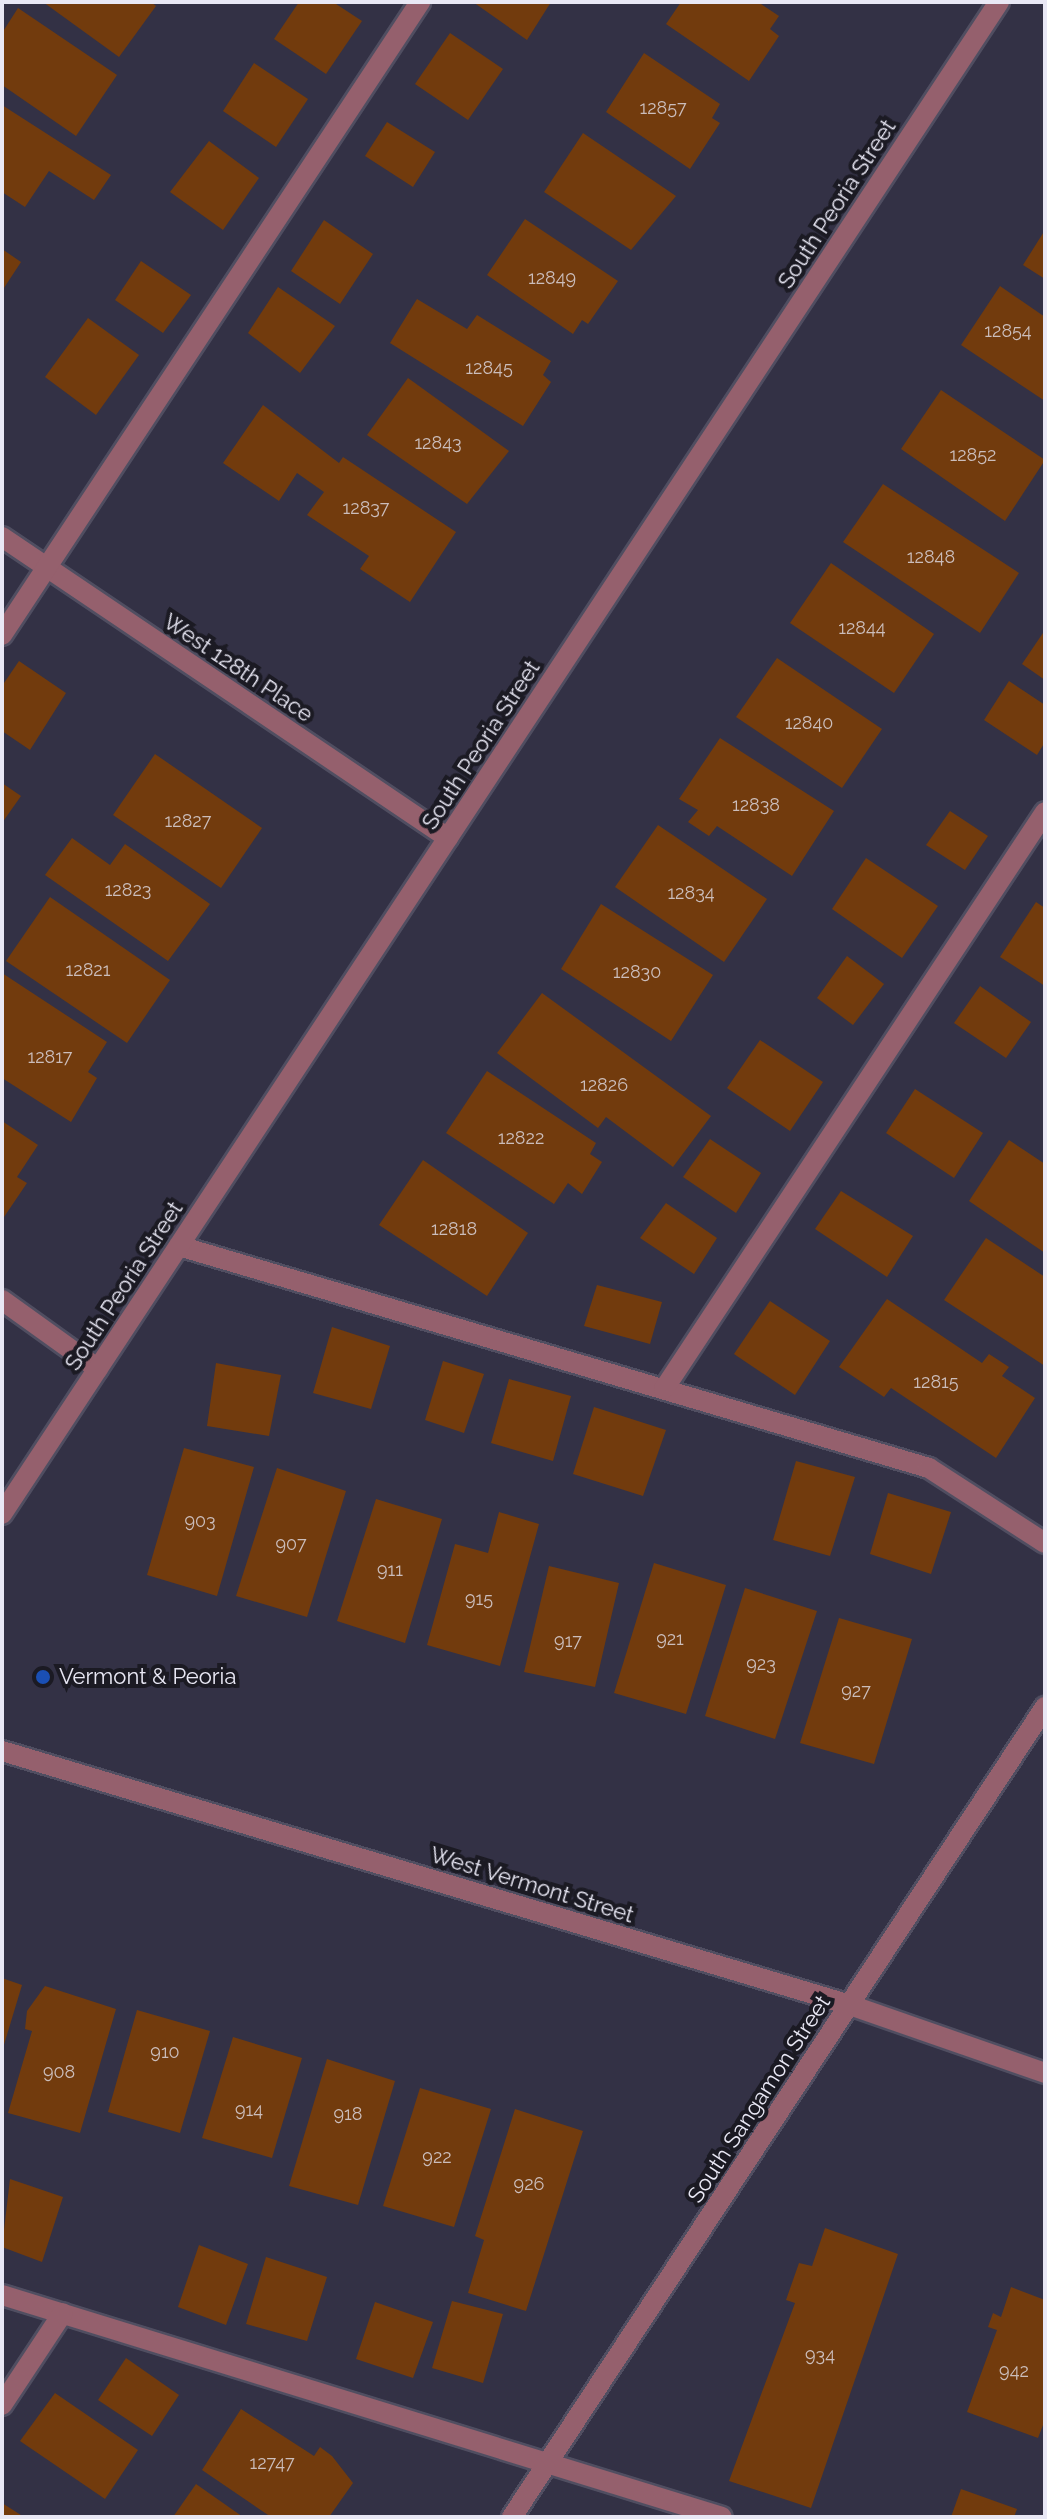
<!DOCTYPE html>
<html>
<head>
<meta charset="utf-8">
<style>
  body { margin:0 }
  #map { position:relative; width:1047px; height:2519px; overflow:hidden; background:#333145; font-family:Raleway,sans-serif }
  div>[style] { position:absolute }
  .building>* { inset:0; background:#723b0d }
  .roads { filter:drop-shadow(2px 0 #504e61) drop-shadow(-2px 0 #504e61) drop-shadow(0 2px #504e61) drop-shadow(0 -2px #504e61) }
  .minor>* { height:20px; margin:-10px; padding:0 10px; transform-origin:10px; border-radius:10px; background:#95606d }
  .dots>* { width:22px; height:22px; translate:-50% -50%; box-sizing:border-box; border:4px solid #1b1a23; border-radius:50% }
  span { translate:-50% -50%; white-space:nowrap; text-align:center; line-height:1.15; -webkit-text-stroke:8px #1b1a23; paint-order:stroke }
  .number-label { font-size:18px; color:#cbbdbb }
  .number-label span { -webkit-text-stroke-width:0 }
  .street-label { font-size:22px; color:#e9e8f5 }
  .poi-label { font-size:22px; color:#e9e8f5 }
  .left { translate:0 -50%; text-align:left }
  .frame { position:absolute; inset:0; border:4px solid #e9e8f5; pointer-events:none }
</style>
</head>
<body>
<div id="map">
  <div class="building">
    <div style="clip-path:polygon(43px 2px,151px 2px,156px 6px,119px 57px)"></div>
    <div style="clip-path:polygon(299px 2px,333px 2px,362px 21px,326px 74px,274px 39px)"></div>
    <div style="clip-path:polygon(473px 2px,551px 2px,527px 40px)"></div>
    <div style="clip-path:polygon(681px 2px,758px 2px,779px 16px,770px 29px,779px 36px,749px 81px,666px 24px)"></div>
    <div style="clip-path:polygon(18px 8px,117px 75px,76px 136px,2px 85px,2px 33px)"></div>
    <div style="clip-path:polygon(450px 33px,503px 69px,468px 120px,415px 84px)"></div>
    <div style="clip-path:polygon(644px 53px,720px 104px,712px 118px,720px 123px,690px 169px,606px 112px)"></div>
    <div style="clip-path:polygon(254px 63px,308px 99px,276px 147px,223px 111px)"></div>
    <div style="clip-path:polygon(2px 105px,111px 175px,94px 200px,49px 171px,25px 207px,2px 192px)"></div>
    <div style="clip-path:polygon(387px 122px,435px 152px,413px 187px,365px 156px)"></div>
    <div style="clip-path:polygon(583px 133px,676px 196px,631px 250px,544px 192px)"></div>
    <div style="clip-path:polygon(209px 141px,259px 178px,223px 230px,170px 192px)"></div>
    <div style="clip-path:polygon(525px 219px,618px 281px,588px 324px,582px 320px,573px 334px,487px 275px)"></div>
    <div style="clip-path:polygon(324px 220px,373px 254px,340px 304px,291px 271px)"></div>
    <div style="clip-path:polygon(1045px 230px,1045px 279px,1023px 265px)"></div>
    <div style="clip-path:polygon(2px 249px,21px 262px,2px 291px)"></div>
    <div style="clip-path:polygon(141px 261px,191px 295px,163px 333px,115px 300px)"></div>
    <div style="clip-path:polygon(1000px 286px,1045px 317px,1045px 401px,961px 345px)"></div>
    <div style="clip-path:polygon(278px 287px,335px 326px,300px 373px,248px 333px)"></div>
    <div style="clip-path:polygon(417px 299px,467px 329px,477px 315px,551px 361px,543px 375px,551px 382px,523px 426px,390px 343px)"></div>
    <div style="clip-path:polygon(88px 318px,139px 355px,96px 415px,45px 377px)"></div>
    <div style="clip-path:polygon(408px 378px,509px 451px,467px 504px,367px 435px)"></div>
    <div style="clip-path:polygon(941px 390px,1045px 460px,1005px 521px,901px 449px)"></div>
    <div style="clip-path:polygon(263px 405px,339px 463px,343px 457px,456px 532px,410px 602px,360px 569px,369px 556px,307px 515px,324px 492px,297px 473px,279px 501px,223px 463px)"></div>
    <div style="clip-path:polygon(883px 484px,1019px 573px,980px 633px,843px 542px)"></div>
    <div style="clip-path:polygon(831px 563px,934px 634px,894px 693px,790px 623px)"></div>
    <div style="clip-path:polygon(1045px 630px,1045px 680px,1022px 664px)"></div>
    <div style="clip-path:polygon(777px 658px,882px 729px,842px 788px,736px 717px)"></div>
    <div style="clip-path:polygon(19px 661px,66px 693px,30px 750px,2px 731px,2px 686px)"></div>
    <div style="clip-path:polygon(1009px 681px,1045px 705px,1045px 742px,1037px 755px,984px 720px)"></div>
    <div style="clip-path:polygon(720px 738px,834px 811px,792px 876px,717px 826px,709px 836px,688px 822px,698px 810px,679px 799px)"></div>
    <div style="clip-path:polygon(155px 754px,262px 828px,221px 888px,113px 815px)"></div>
    <div style="clip-path:polygon(2px 783px,21px 796px,2px 823px)"></div>
    <div style="clip-path:polygon(950px 811px,988px 836px,965px 870px,926px 845px)"></div>
    <div style="clip-path:polygon(658px 825px,767px 899px,724px 962px,615px 887px)"></div>
    <div style="clip-path:polygon(72px 838px,110px 865px,125px 844px,210px 904px,168px 961px,45px 875px)"></div>
    <div style="clip-path:polygon(866px 858px,938px 906px,902px 958px,832px 909px)"></div>
    <div style="clip-path:polygon(50px 897px,170px 980px,127px 1043px,6px 961px)"></div>
    <div style="clip-path:polygon(1036px 902px,1045px 908px,1045px 986px,1000px 957px)"></div>
    <div style="clip-path:polygon(601px 904px,713px 975px,671px 1041px,561px 969px)"></div>
    <div style="clip-path:polygon(847px 956px,884px 984px,853px 1025px,817px 998px)"></div>
    <div style="clip-path:polygon(2px 973px,107px 1042px,88px 1072px,97px 1078px,71px 1122px,2px 1078px)"></div>
    <div style="clip-path:polygon(980px 986px,1031px 1022px,1006px 1058px,954px 1023px)"></div>
    <div style="clip-path:polygon(542px 993px,711px 1116px,673px 1167px,606px 1117px,598px 1128px,497px 1053px)"></div>
    <div style="clip-path:polygon(760px 1040px,823px 1082px,790px 1131px,727px 1088px)"></div>
    <div style="clip-path:polygon(487px 1071px,596px 1143px,590px 1154px,602px 1162px,582px 1194px,568px 1183px,554px 1204px,446px 1133px)"></div>
    <div style="clip-path:polygon(915px 1089px,983px 1133px,954px 1178px,886px 1133px)"></div>
    <div style="clip-path:polygon(2px 1121px,38px 1145px,17px 1177px,27px 1183px,2px 1220px)"></div>
    <div style="clip-path:polygon(710px 1139px,761px 1173px,736px 1213px,683px 1177px)"></div>
    <div style="clip-path:polygon(1009px 1140px,1045px 1164px,1045px 1253px,969px 1201px)"></div>
    <div style="clip-path:polygon(423px 1160px,528px 1233px,487px 1296px,379px 1225px)"></div>
    <div style="clip-path:polygon(841px 1191px,913px 1236px,887px 1277px,815px 1229px)"></div>
    <div style="clip-path:polygon(666px 1203px,717px 1238px,694px 1274px,640px 1238px)"></div>
    <div style="clip-path:polygon(986px 1238px,1045px 1277px,1045px 1366px,944px 1300px)"></div>
    <div style="clip-path:polygon(597px 1285px,662px 1302px,650px 1344px,584px 1326px)"></div>
    <div style="clip-path:polygon(887px 1299px,982px 1363px,989px 1354px,1009px 1367px,1002px 1376px,1035px 1398px,996px 1458px,891px 1388px,884px 1397px,839px 1367px)"></div>
    <div style="clip-path:polygon(770px 1301px,830px 1341px,795px 1395px,734px 1354px)"></div>
    <div style="clip-path:polygon(332px 1327px,390px 1346px,371px 1409px,313px 1393px)"></div>
    <div style="clip-path:polygon(443px 1361px,484px 1374px,464px 1433px,425px 1420px)"></div>
    <div style="clip-path:polygon(216px 1363px,281px 1375px,269px 1436px,207px 1426px)"></div>
    <div style="clip-path:polygon(509px 1379px,571px 1396px,553px 1461px,491px 1443px)"></div>
    <div style="clip-path:polygon(594px 1407px,666px 1430px,643px 1496px,573px 1474px)"></div>
    <div style="clip-path:polygon(184px 1448px,254px 1467px,217px 1596px,147px 1575px)"></div>
    <div style="clip-path:polygon(796px 1461px,855px 1477px,830px 1556px,773px 1540px)"></div>
    <div style="clip-path:polygon(277px 1468px,346px 1491px,307px 1617px,236px 1596px)"></div>
    <div style="clip-path:polygon(888px 1493px,951px 1512px,931px 1574px,870px 1554px)"></div>
    <div style="clip-path:polygon(376px 1499px,442px 1519px,405px 1643px,337px 1621px)"></div>
    <div style="clip-path:polygon(499px 1512px,539px 1524px,500px 1666px,427px 1645px,455px 1544px,488px 1553px)"></div>
    <div style="clip-path:polygon(654px 1563px,726px 1585px,686px 1714px,614px 1693px)"></div>
    <div style="clip-path:polygon(549px 1566px,619px 1583px,595px 1687px,524px 1672px)"></div>
    <div style="clip-path:polygon(745px 1588px,817px 1611px,775px 1739px,705px 1716px)"></div>
    <div style="clip-path:polygon(839px 1618px,912px 1639px,874px 1764px,800px 1743px)"></div>
    <div style="clip-path:polygon(2px 1978px,22px 1985px,3px 2048px,2px 2048px)"></div>
    <div style="clip-path:polygon(45px 1986px,116px 2009px,80px 2133px,8px 2113px,32px 2031px,25px 2029px,27px 2011px)"></div>
    <div style="clip-path:polygon(137px 2010px,210px 2031px,180px 2133px,108px 2112px)"></div>
    <div style="clip-path:polygon(233px 2037px,302px 2058px,272px 2158px,202px 2138px)"></div>
    <div style="clip-path:polygon(327px 2059px,395px 2081px,358px 2205px,289px 2186px)"></div>
    <div style="clip-path:polygon(420px 2088px,491px 2109px,454px 2227px,383px 2206px)"></div>
    <div style="clip-path:polygon(515px 2109px,583px 2131px,526px 2311px,468px 2293px,484px 2240px,475px 2236px)"></div>
    <div style="clip-path:polygon(10px 2179px,63px 2197px,42px 2262px,2px 2247px)"></div>
    <div style="clip-path:polygon(825px 2228px,898px 2254px,811px 2508px,729px 2481px,795px 2303px,786px 2300px,799px 2263px,812px 2266px)"></div>
    <div style="clip-path:polygon(199px 2245px,248px 2264px,226px 2325px,178px 2307px)"></div>
    <div style="clip-path:polygon(266px 2257px,327px 2277px,307px 2341px,246px 2324px)"></div>
    <div style="clip-path:polygon(1011px 2287px,1045px 2300px,1045px 2420px,1038px 2438px,967px 2412px,997px 2330px,988px 2327px,993px 2313px,1001px 2317px)"></div>
    <div style="clip-path:polygon(452px 2301px,503px 2314px,483px 2383px,432px 2368px)"></div>
    <div style="clip-path:polygon(375px 2302px,433px 2322px,413px 2378px,356px 2359px)"></div>
    <div style="clip-path:polygon(126px 2358px,179px 2395px,152px 2436px,98px 2400px)"></div>
    <div style="clip-path:polygon(55px 2393px,138px 2450px,105px 2499px,20px 2441px)"></div>
    <div style="clip-path:polygon(241px 2409px,314px 2456px,320px 2447px,332px 2456px,353px 2483px,329px 2517px,271px 2517px,202px 2470px)"></div>
    <div style="clip-path:polygon(196px 2484px,243px 2517px,173px 2517px)"></div>
    <div style="clip-path:polygon(961px 2489px,1017px 2509px,1014px 2517px,951px 2517px)"></div>
    <div style="clip-path:polygon(2px 2503px,24px 2517px,2px 2517px)"></div>
  </div>
  <div class="roads">
    <div class="minor">
      <div style="left:2px;top:537px;width:538px;rotate:34.01deg"></div>
      <div style="left:2px;top:635px;width:759px;rotate:-56.56deg"></div>
      <div style="left:179px;top:1246px;width:782px;rotate:16.49deg"></div>
      <div style="left:929px;top:1468px;width:138px;rotate:32.9deg"></div>
      <div style="left:2px;top:1300px;width:118px;rotate:35.7deg"></div>
      <div style="left:664px;top:1389px;width:691px;rotate:-56.56deg"></div>
      <div style="left:2px;top:1514px;width:1811px;rotate:-56.6deg"></div>
      <div style="left:2px;top:1751px;width:885px;rotate:16.67deg"></div>
      <div style="left:850px;top:2005px;width:207px;rotate:19.2deg"></div>
      <div style="left:2px;top:2295px;width:753px;rotate:17.14deg"></div>
      <div style="left:2px;top:2405px;width:110px;rotate:-56.5deg"></div>
      <div style="left:512px;top:2517px;width:970px;rotate:-56.65deg"></div>
    </div>
  </div>
  <div class="dots">
    <div style="left:43px;top:1677px;background:#1a4fb4"></div>
  </div>
  <div class="number-label">
    <span style="left:663px;top:108px">12857</span>
    <span style="left:552px;top:278px">12849</span>
    <span style="left:1008px;top:331px">12854</span>
    <span style="left:489px;top:368px">12845</span>
    <span style="left:438px;top:443px">12843</span>
    <span style="left:973px;top:455px">12852</span>
    <span style="left:366px;top:508px">12837</span>
    <span style="left:931px;top:557px">12848</span>
    <span style="left:862px;top:628px">12844</span>
    <span style="left:809px;top:723px">12840</span>
    <span style="left:756px;top:805px">12838</span>
    <span style="left:188px;top:821px">12827</span>
    <span style="left:128px;top:890px">12823</span>
    <span style="left:691px;top:893px">12834</span>
    <span style="left:88px;top:970px">12821</span>
    <span style="left:637px;top:972px">12830</span>
    <span style="left:50px;top:1057px">12817</span>
    <span style="left:604px;top:1085px">12826</span>
    <span style="left:521px;top:1138px">12822</span>
    <span style="left:454px;top:1229px">12818</span>
    <span style="left:936px;top:1382px">12815</span>
    <span style="left:200px;top:1521px">903</span>
    <span style="left:291px;top:1544px">907</span>
    <span style="left:390px;top:1570px">911</span>
    <span style="left:479px;top:1599px">915</span>
    <span style="left:670px;top:1639px">921</span>
    <span style="left:568px;top:1641px">917</span>
    <span style="left:761px;top:1664px">923</span>
    <span style="left:856px;top:1691px">927</span>
    <span style="left:165px;top:2052px">910</span>
    <span style="left:59px;top:2072px">908</span>
    <span style="left:249px;top:2110px">914</span>
    <span style="left:348px;top:2114px">918</span>
    <span style="left:437px;top:2157px">922</span>
    <span style="left:529px;top:2184px">926</span>
    <span style="left:820px;top:2355px">934</span>
    <span style="left:1014px;top:2371px">942</span>
    <span style="left:272px;top:2463px">12747</span>
  </div>
  <div class="street-label">
    <span style="left:837px;top:204px;rotate:-57deg">South Peoria Street</span>
    <span style="left:238px;top:668px;rotate:34deg">West 128th Place</span>
    <span style="left:481px;top:745px;rotate:-57deg">South Peoria Street</span>
    <span style="left:124px;top:1286px;rotate:-57deg">South Peoria Street</span>
    <span style="left:532px;top:1885px;rotate:17deg">West Vermont Street</span>
    <span style="left:759px;top:2099px;rotate:-57deg">South Sangamon Street</span>
  </div>
  <div class="poi-label">
    <span class="left" style="left:59px;top:1677px">Vermont &amp; Peoria</span>
  </div>
  <div class="frame"></div>
</div>
</body>
</html>
